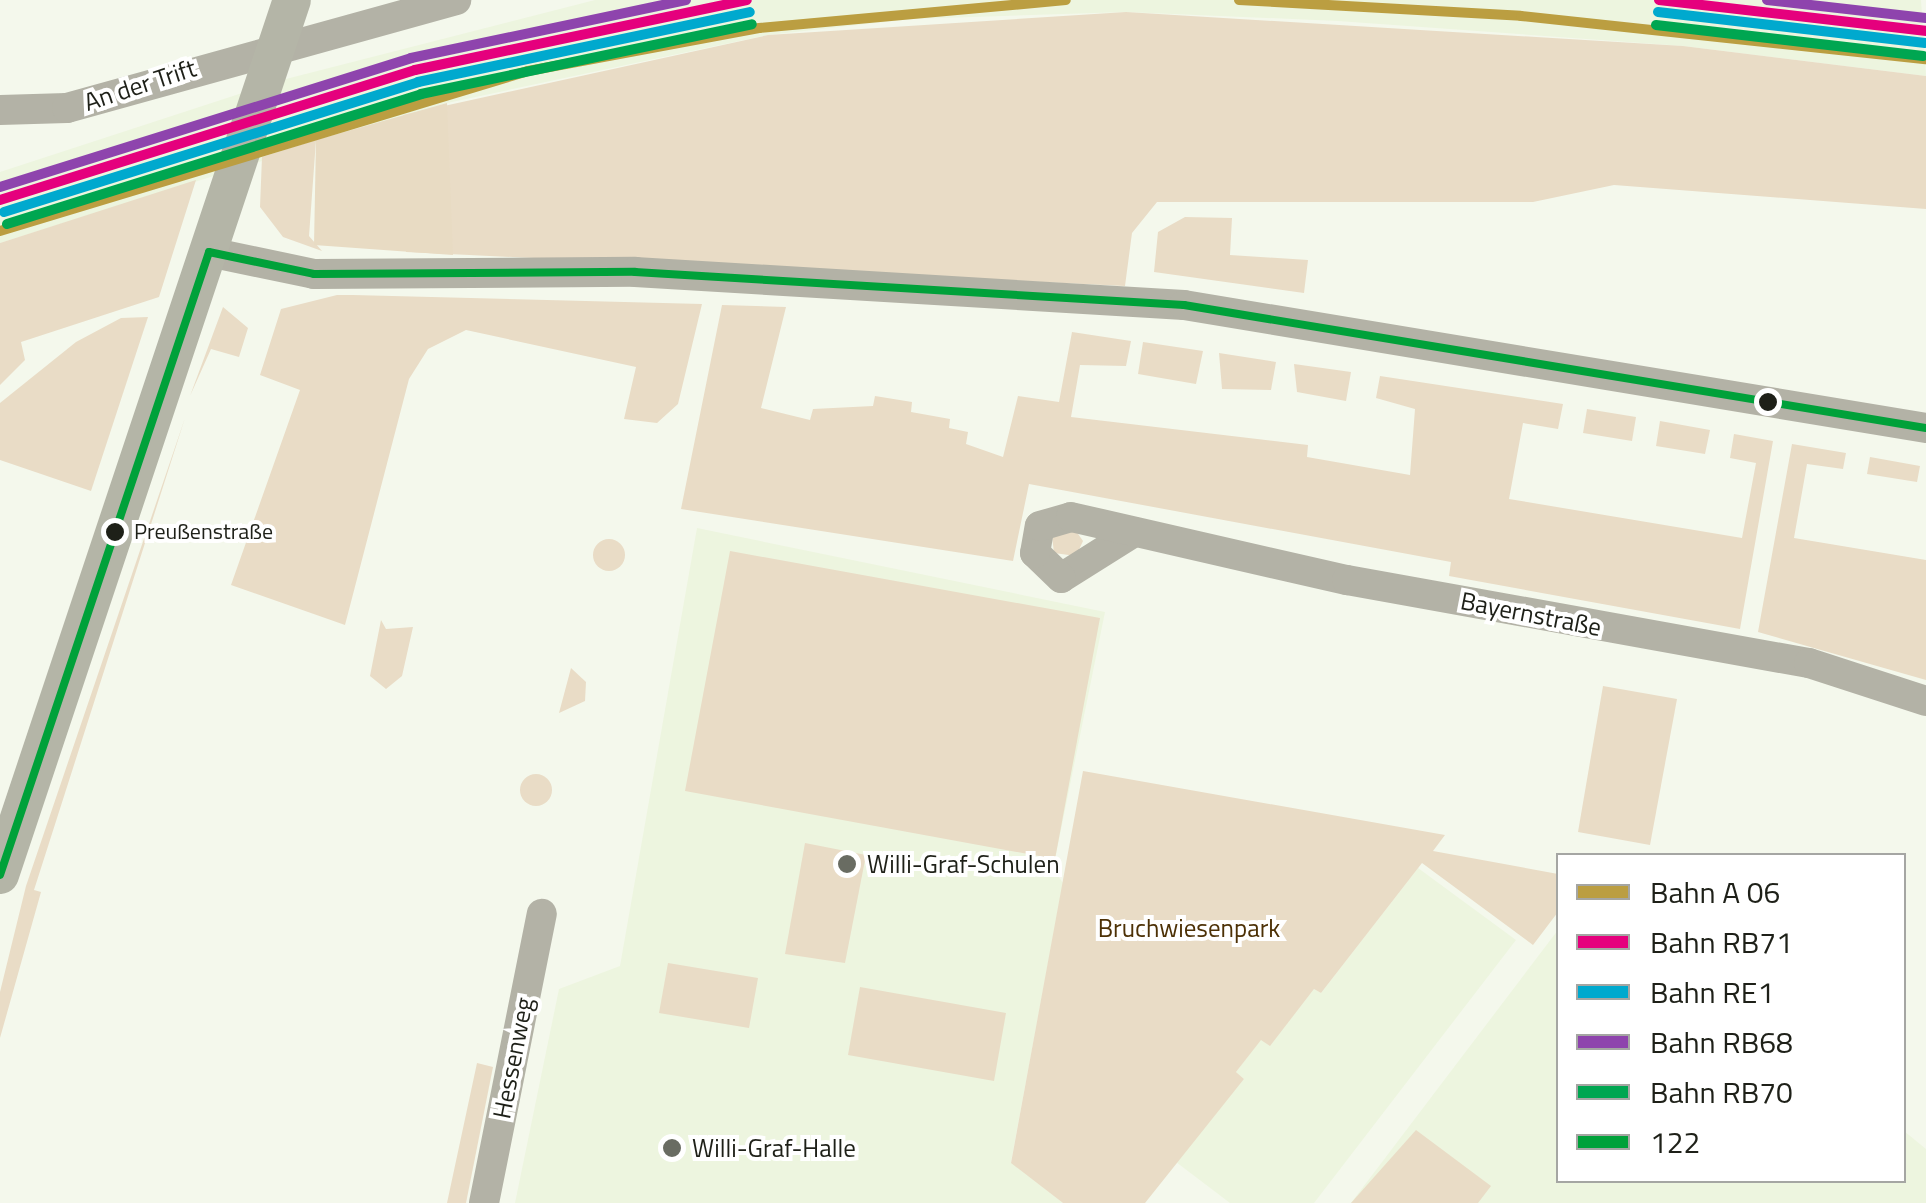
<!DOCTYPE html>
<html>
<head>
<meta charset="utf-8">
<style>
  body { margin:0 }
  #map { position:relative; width:1926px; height:1203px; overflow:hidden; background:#f4f8ec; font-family:"Titillium Web",sans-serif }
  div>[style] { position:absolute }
  .built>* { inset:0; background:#edf5df }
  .green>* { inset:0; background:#e9dcc6 }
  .round { border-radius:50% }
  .forest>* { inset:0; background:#e8dbc3 }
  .minor>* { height:30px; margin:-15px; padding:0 15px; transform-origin:15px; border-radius:15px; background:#b3b2a6 }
  .major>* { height:38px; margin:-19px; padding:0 19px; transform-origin:19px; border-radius:19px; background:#b4b5a7 }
  .bus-1>* { height:8px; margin:-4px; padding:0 4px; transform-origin:4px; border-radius:4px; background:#00a13a }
  .rail-1>* { height:10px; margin:-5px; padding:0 5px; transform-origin:5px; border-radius:5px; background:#bb9e41 }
  .rail-2>* { height:10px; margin:-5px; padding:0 5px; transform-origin:5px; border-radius:5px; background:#e5007d }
  .rail-3>* { height:10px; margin:-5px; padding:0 5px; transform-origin:5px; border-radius:5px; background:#00a9ce }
  .rail-4>* { height:10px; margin:-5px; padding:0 5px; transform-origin:5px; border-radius:5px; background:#8e44ad }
  .rail-5>* { height:10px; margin:-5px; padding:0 5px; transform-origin:5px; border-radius:5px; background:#00a651 }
  .dots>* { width:28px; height:28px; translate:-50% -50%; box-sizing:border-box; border:5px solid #fff; border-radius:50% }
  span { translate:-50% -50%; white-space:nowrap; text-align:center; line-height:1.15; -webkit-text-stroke:8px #fff; paint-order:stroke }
  .bus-label { font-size:22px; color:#1e2018 }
  .left { translate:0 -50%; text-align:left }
  .street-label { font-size:25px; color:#1e2018 }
  .poi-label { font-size:25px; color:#1e2018 }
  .park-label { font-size:25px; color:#4d3106 }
  .legend { position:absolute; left:1556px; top:853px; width:350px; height:330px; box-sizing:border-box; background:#fff; border:2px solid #a5a6a3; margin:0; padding:12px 18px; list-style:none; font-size:30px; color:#1e2018 }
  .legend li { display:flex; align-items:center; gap:20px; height:50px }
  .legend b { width:50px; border:2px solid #a5a6a3 }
</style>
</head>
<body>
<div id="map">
  <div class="built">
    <div style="clip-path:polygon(595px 0,1921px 0,1926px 76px,1683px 46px,1338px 21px,1126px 12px,912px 19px,768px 35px,447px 103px,0 243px,0 172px,282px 80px)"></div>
    <div style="clip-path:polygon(697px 528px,1105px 612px,1053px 869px,1063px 883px,1011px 1162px,1063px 1203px,515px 1203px,559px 989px,620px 966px)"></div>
    <div style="clip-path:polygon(1418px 868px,1516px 940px,1314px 1203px,1230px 1203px,1176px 1162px,1244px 1079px,1236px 1072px,1261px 1039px,1270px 1045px,1314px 989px,1321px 993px)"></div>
    <div style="clip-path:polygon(1558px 930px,1558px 1180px,1904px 1180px,1904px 1131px,1926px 1149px,1926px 1203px,1351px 1203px)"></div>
  </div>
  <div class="green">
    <div style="clip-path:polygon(1126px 12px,1683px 46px,1926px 76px,1926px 209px,1614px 185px,1533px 202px,1157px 202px,1132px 233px,1125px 286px,406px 252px,403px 115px,768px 35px)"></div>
    <div style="clip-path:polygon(316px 140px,309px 236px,322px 251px,283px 237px,260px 207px,262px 157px)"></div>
    <div style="clip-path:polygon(196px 180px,159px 297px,21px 342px,25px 360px,0 385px,0 243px)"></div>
    <div style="clip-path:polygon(1185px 217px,1232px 218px,1230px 255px,1308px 260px,1304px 293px,1154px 272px,1158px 232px)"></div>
    <div style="clip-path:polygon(337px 295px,353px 295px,702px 304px,678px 404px,657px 423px,624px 419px,636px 367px,466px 330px,428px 349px,409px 379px,345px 625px,231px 585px,300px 390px,260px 375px,281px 309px)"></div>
    <div style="clip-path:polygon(722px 305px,786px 307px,761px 408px,810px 420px,813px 409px,873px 406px,875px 396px,912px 402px,911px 412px,950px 419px,949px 428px,968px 432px,966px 444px,1003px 457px,1018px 396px,1059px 402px,1072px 332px,1131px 341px,1126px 366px,1080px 365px,1071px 417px,1308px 445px,1307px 457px,1410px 475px,1415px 409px,1376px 398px,1380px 376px,1563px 404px,1558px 429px,1523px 423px,1509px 499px,1742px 538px,1756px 463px,1730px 458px,1734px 434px,1773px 441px,1740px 629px,1449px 576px,1451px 562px,1029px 484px,1013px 561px,681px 509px)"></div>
    <div style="clip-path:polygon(223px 307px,248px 328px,239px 357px,211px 349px,190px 396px)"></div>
    <div style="clip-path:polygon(148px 317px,91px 491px,0 460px,0 403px,76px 342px,121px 318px)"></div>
    <div style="clip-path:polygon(1143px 342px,1203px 351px,1196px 384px,1138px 374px)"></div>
    <div style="clip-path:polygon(1219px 353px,1276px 362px,1271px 390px,1222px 389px)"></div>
    <div style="clip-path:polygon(1294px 364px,1351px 372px,1346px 401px,1297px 392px)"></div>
    <div style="clip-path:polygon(1587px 409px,1636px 417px,1632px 441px,1583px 433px)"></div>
    <div style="clip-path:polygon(185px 418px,34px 890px,41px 892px,0 1038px,0 992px,26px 886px)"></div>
    <div style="clip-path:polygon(1660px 421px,1710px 430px,1705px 454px,1656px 446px)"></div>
    <div style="clip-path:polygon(1792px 444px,1846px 453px,1843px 469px,1807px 464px,1794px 538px,1926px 560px,1926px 680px,1758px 632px)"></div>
    <div style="clip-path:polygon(1870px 457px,1920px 466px,1917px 482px,1867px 474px)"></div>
    <div style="clip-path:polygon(1076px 531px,1083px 541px,1076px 556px,1054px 553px,1052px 536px)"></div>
    <div class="round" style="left:593px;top:539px;width:32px;height:32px"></div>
    <div style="clip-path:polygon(730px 551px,1100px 618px,1055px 859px,685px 791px)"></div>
    <div style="clip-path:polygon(381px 620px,386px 629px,413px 627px,402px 676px,386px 689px,370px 676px)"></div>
    <div style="clip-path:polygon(571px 668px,586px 682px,585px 701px,559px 713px)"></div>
    <div style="clip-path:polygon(1603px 686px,1677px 699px,1650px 845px,1578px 832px)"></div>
    <div style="clip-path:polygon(1083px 771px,1445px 835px,1433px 851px,1558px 874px,1558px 912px,1533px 945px,1422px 863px,1321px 993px,1314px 989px,1270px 1046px,1261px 1040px,1236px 1072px,1244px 1079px,1145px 1203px,1063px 1203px,1011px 1163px)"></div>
    <div class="round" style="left:520px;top:774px;width:32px;height:32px"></div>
    <div style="clip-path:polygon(805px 843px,866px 855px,845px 963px,785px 954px)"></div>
    <div style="clip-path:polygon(668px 963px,758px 978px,749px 1028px,659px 1013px)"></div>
    <div style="clip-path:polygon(860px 987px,1006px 1013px,994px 1081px,848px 1055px)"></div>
    <div style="clip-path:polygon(477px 1063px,493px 1067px,466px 1203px,447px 1203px)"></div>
    <div style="clip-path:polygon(1416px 1130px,1491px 1186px,1478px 1203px,1351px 1203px)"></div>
  </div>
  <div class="forest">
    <div style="clip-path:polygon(447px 103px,453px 255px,314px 245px,316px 140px)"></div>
  </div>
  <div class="minor">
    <div style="left:0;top:110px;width:67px;rotate:-1.7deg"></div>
    <div style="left:67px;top:108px;width:404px;rotate:-15.5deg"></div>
    <div style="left:209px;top:252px;width:107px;rotate:11.8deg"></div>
    <div style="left:314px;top:274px;width:321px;rotate:-0.4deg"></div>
    <div style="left:635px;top:272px;width:550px;rotate:3.44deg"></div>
    <div style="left:1184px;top:305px;width:752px;rotate:9.41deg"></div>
    <div style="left:1134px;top:532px;width:86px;rotate:147.8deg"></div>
    <div style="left:1061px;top:578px;width:36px;rotate:-136deg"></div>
    <div style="left:1035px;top:553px;width:27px;rotate:-80deg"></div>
    <div style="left:1040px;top:526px;width:32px;rotate:-16deg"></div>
    <div style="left:1071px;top:517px;width:283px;rotate:12.9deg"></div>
    <div style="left:1347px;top:580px;width:469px;rotate:10.2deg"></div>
    <div style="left:1809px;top:663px;width:123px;rotate:18deg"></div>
    <div style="left:484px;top:1203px;width:295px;rotate:-78.7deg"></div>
  </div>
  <div class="major">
    <div style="left:0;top:875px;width:922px;rotate:-71.55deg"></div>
  </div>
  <div class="bus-1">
    <div style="left:209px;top:252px;width:107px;rotate:11.8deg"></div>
    <div style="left:314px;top:274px;width:321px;rotate:-0.4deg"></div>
    <div style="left:635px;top:272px;width:550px;rotate:3.44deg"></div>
    <div style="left:1184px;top:305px;width:752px;rotate:9.41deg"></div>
    <div style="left:0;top:875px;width:657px;rotate:-71.45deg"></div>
  </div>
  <div class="rail-1">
    <div style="left:1239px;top:0;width:282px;rotate:3.2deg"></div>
    <div style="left:1521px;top:16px;width:407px;rotate:6.1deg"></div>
    <div style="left:0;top:231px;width:552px;rotate:-16.86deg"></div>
    <div style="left:528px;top:71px;width:235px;rotate:-10.5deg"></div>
    <div style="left:759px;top:28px;width:308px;rotate:-5.2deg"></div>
  </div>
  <div class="rail-2">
    <div style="left:1659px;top:0;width:269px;rotate:6.6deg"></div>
    <div style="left:0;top:200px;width:435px;rotate:-17.4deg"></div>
    <div style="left:415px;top:70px;width:339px;rotate:-11.9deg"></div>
  </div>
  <div class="rail-3">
    <div style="left:1658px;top:12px;width:269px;rotate:6.6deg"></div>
    <div style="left:4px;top:212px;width:434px;rotate:-17.4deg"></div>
    <div style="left:418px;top:82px;width:339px;rotate:-11.9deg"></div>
  </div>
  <div class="rail-4">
    <div style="left:1767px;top:0;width:160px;rotate:6.5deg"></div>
    <div style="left:0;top:187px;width:431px;rotate:-17.4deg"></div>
    <div style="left:411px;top:58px;width:281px;rotate:-11.9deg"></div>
  </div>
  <div class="rail-5">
    <div style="left:1656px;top:25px;width:269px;rotate:6.6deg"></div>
    <div style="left:7px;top:224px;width:434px;rotate:-17.4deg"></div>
    <div style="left:421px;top:94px;width:338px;rotate:-11.9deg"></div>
  </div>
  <div class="dots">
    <div style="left:1768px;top:402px;background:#1e2018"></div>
    <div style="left:115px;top:532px;background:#1e2018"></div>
    <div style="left:847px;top:864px;background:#696c62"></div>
    <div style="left:672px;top:1148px;background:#696c62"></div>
  </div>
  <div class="bus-label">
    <span class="left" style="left:134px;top:532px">Preußenstraße</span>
  </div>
  <div class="street-label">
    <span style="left:140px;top:85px;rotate:-18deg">An der Trift</span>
    <span style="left:1531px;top:614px;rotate:11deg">Bayernstraße</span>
    <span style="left:513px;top:1058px;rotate:-79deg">Hessenweg</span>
  </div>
  <div class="poi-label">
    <span class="left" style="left:867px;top:864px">Willi-Graf-Schulen</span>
    <span class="left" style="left:692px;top:1148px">Willi-Graf-Halle</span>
  </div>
  <div class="park-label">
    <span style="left:1189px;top:928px">Bruchwiesenpark</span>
  </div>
  <ul class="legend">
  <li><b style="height:12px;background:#bb9e41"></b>Bahn A 06</li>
  <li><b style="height:12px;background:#e5007d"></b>Bahn RB71</li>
  <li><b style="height:12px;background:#00a9ce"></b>Bahn RE1</li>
  <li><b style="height:12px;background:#8e44ad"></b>Bahn RB68</li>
  <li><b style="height:12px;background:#00a651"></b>Bahn RB70</li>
  <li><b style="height:12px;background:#00a13a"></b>122</li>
  </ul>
</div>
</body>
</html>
